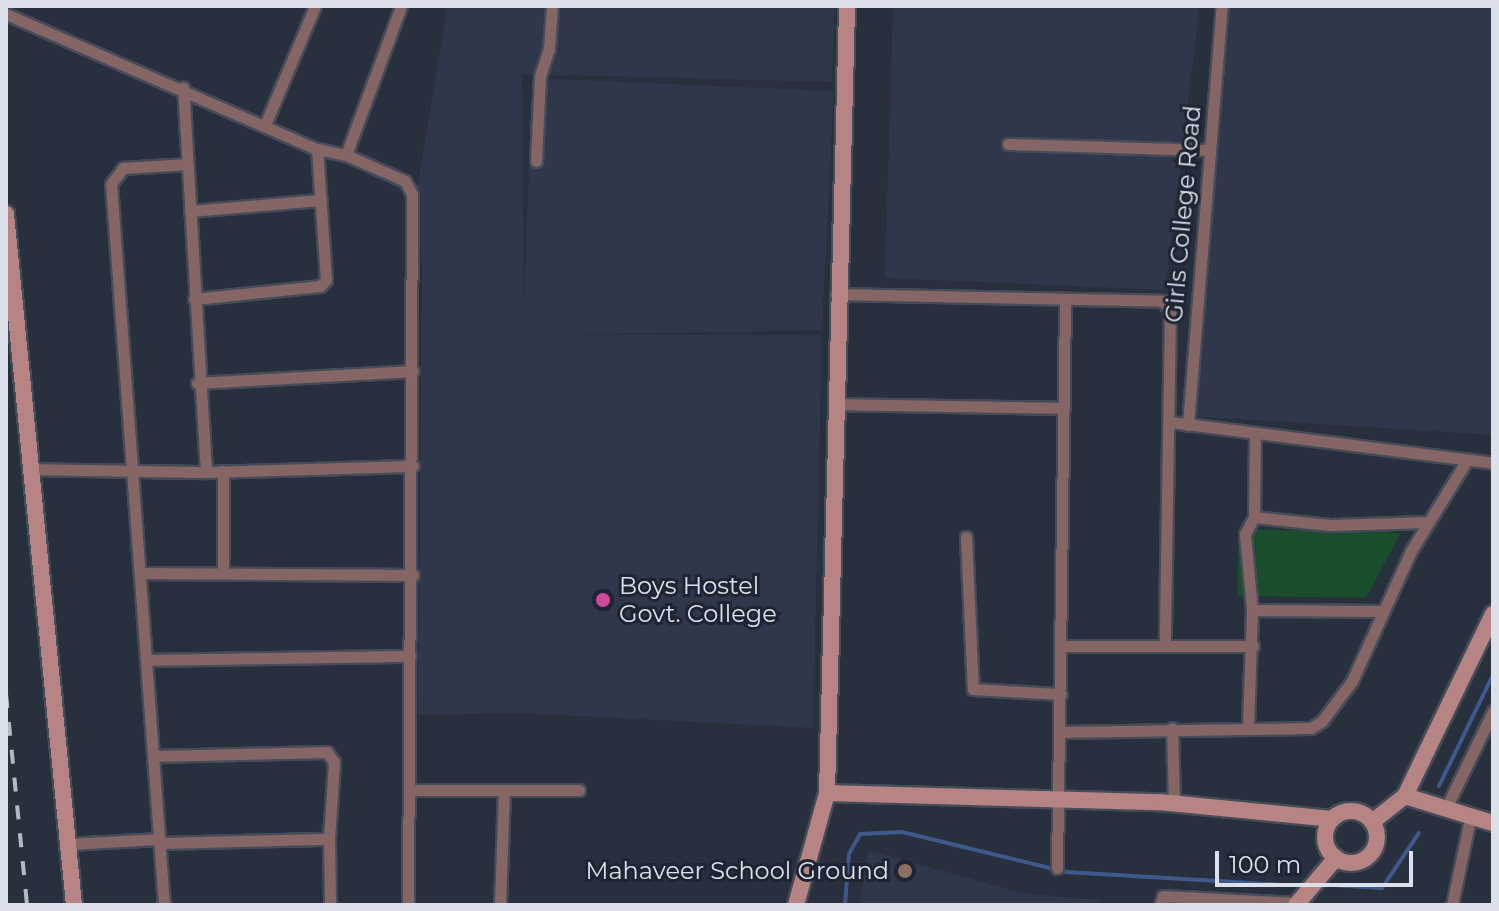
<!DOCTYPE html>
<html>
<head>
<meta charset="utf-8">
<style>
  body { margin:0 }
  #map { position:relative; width:1499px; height:911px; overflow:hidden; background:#282f3d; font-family:Montserrat,sans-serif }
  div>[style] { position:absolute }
  .built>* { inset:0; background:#2f374b }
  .green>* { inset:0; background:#194d2b }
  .stream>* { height:4px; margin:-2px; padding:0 2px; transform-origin:2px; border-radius:2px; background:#40598c }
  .roads { filter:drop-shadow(2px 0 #454b59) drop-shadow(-2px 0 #454b59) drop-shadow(0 2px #454b59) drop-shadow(0 -2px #454b59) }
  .street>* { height:11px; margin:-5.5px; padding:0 5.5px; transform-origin:5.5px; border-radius:5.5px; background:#856665 }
  .secondary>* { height:16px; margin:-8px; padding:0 8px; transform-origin:8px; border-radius:8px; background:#b68583 }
  .secondary>.ring { margin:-8px; padding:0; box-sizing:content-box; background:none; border:16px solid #b68583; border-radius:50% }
  .rail>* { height:4px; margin-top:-2px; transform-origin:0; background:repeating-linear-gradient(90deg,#b5b9c4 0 14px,transparent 0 28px) }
  .dots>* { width:22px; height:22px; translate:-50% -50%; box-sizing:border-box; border:4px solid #1e2532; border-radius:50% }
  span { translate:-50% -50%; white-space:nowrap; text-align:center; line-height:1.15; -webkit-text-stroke:6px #1e2532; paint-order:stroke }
  .street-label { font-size:24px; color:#dce0ea }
  .poi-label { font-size:24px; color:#dce0ea }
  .left { translate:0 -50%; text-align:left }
  .right { translate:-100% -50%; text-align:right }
  .frame { position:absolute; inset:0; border:8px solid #dce0ea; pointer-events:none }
  .scale { position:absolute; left:1215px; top:851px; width:198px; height:36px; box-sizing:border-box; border:4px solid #dce0ea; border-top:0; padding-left:10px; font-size:24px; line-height:28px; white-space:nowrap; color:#dce0ea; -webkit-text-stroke:6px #1e2532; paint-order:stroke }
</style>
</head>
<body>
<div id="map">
  <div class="built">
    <div style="clip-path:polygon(447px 6px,835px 6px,832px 82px,522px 74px,524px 305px,532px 78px,834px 91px,822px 330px,561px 335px,822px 335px,813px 728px,518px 713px,418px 715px,422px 270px,417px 190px)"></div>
    <div style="clip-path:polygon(893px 6px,1200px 6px,1165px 290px,885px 278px)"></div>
    <div style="clip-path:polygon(1230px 6px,1493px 6px,1493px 435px,1188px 416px)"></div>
    <div style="clip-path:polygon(868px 850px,1022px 893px,1098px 900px,1097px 905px,859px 905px)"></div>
  </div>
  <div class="green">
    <div style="clip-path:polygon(1239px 529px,1401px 533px,1366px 598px,1237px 596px)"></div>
  </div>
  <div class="stream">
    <div style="left:1439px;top:786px;width:123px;rotate:-64.1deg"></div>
    <div style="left:1332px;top:885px;width:50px;rotate:3.4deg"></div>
    <div style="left:1382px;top:888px;width:66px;rotate:-56.1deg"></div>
    <div style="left:845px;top:905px;width:51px;rotate:-85.5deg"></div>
    <div style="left:849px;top:854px;width:23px;rotate:-61deg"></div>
    <div style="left:860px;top:834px;width:42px;rotate:-2.7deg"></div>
    <div style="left:902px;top:832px;width:169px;rotate:13.7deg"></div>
    <div style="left:1066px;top:872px;width:216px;rotate:3.4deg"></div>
  </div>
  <div class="roads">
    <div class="street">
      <div style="left:6px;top:14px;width:339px;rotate:23.5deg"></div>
      <div style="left:317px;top:149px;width:30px;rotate:12deg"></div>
      <div style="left:346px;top:155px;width:64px;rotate:23.8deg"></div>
      <div style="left:405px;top:181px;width:15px;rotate:62deg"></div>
      <div style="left:412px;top:194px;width:711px;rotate:90.32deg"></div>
      <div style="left:265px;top:125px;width:129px;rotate:-67.2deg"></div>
      <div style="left:1008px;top:144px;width:202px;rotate:1.7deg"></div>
      <div style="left:346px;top:155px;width:159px;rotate:-69.7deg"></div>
      <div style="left:536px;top:161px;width:85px;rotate:-87.3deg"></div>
      <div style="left:540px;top:76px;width:28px;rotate:-72deg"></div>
      <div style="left:549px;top:49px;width:43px;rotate:-86deg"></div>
      <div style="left:190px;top:211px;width:131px;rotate:-4.8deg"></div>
      <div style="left:836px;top:294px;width:327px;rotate:1.2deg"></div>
      <div style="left:1163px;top:301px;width:12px;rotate:55deg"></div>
      <div style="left:1170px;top:311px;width:335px;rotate:90.9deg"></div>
      <div style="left:194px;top:299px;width:127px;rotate:-5.9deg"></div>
      <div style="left:320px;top:286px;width:8px;rotate:-45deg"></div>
      <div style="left:326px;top:280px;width:131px;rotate:-93.9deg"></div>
      <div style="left:197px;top:383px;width:216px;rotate:-3.2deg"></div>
      <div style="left:834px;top:404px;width:230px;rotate:1deg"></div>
      <div style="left:1170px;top:422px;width:326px;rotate:7.2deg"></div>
      <div style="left:1188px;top:425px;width:420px;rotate:-85.4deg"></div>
      <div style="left:30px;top:469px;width:176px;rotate:1deg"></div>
      <div style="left:206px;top:472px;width:385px;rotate:-93.4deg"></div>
      <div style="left:206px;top:472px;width:207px;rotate:-1.7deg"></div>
      <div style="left:1254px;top:517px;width:84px;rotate:-89.3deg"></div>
      <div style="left:966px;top:537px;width:152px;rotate:87.4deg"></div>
      <div style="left:973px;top:689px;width:88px;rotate:3.3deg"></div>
      <div style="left:142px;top:573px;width:271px;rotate:0.4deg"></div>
      <div style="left:223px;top:573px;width:102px;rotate:-90deg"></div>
      <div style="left:1383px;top:611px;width:131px;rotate:-179.6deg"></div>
      <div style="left:1252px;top:610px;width:76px;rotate:-95.3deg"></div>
      <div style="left:1245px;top:534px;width:19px;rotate:-62deg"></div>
      <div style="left:1254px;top:517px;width:76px;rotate:6deg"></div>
      <div style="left:1330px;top:525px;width:98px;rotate:-1.8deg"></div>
      <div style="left:1063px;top:646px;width:190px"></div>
      <div style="left:148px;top:660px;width:262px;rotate:-0.9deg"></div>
      <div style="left:1248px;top:726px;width:116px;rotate:-88deg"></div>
      <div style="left:1172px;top:728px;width:75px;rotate:88.5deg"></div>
      <div style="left:1059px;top:732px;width:252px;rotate:-0.9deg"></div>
      <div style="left:1311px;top:728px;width:13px;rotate:-32deg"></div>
      <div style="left:1322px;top:721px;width:50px;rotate:-53.1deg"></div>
      <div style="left:1352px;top:681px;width:143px;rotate:-65.6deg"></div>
      <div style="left:1411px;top:551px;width:107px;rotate:-58.4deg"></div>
      <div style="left:153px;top:756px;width:174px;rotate:-1.3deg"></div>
      <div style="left:327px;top:752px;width:12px;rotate:55deg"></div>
      <div style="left:334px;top:762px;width:77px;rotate:93.7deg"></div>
      <div style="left:409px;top:790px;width:170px"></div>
      <div style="left:1446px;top:808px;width:108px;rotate:-64.1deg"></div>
      <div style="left:160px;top:843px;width:169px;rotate:-1.4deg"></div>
      <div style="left:329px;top:839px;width:66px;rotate:89.1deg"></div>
      <div style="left:67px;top:844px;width:93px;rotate:-3.1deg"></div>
      <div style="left:1057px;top:868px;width:569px;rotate:-89.19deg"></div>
      <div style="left:164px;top:905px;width:723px;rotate:-94.2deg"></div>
      <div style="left:111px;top:184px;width:20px;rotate:-53deg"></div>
      <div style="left:123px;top:168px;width:64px;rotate:-3.6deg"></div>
      <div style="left:500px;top:905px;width:115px;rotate:-88deg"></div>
      <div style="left:1160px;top:905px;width:9px;rotate:-72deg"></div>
      <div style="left:1163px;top:896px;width:134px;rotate:3deg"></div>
      <div style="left:1452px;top:905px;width:93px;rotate:-78.2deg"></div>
    </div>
    <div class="secondary">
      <div style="left:6px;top:214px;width:694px;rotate:84.38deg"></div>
      <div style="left:827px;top:793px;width:332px;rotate:1.6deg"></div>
      <div style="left:1159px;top:802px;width:174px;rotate:5.6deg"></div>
      <div style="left:1405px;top:796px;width:92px;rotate:17.1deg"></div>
      <div class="ring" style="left:1325px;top:811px;width:36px;height:36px"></div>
      <div style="left:1372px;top:822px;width:42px;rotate:-38.2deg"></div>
      <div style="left:1405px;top:796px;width:202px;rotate:-64.2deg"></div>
      <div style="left:796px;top:905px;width:116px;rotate:-74.5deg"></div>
      <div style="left:827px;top:793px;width:787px;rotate:-88.54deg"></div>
      <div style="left:1296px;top:905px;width:62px;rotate:-49.6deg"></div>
    </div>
  </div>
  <div class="rail">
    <div style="left:6px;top:694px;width:212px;rotate:84.3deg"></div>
  </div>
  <div class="dots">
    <div style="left:603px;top:600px;background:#d1479c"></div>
    <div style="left:905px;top:871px;background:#8d6e63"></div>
  </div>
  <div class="street-label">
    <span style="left:1183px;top:214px;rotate:-85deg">Girls College Road</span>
  </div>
  <div class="poi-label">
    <span class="left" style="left:619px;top:600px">Boys Hostel<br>Govt. College</span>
    <span class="right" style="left:889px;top:871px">Mahaveer School Ground</span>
  </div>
  <div class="frame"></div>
  <div class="scale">100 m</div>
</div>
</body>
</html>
